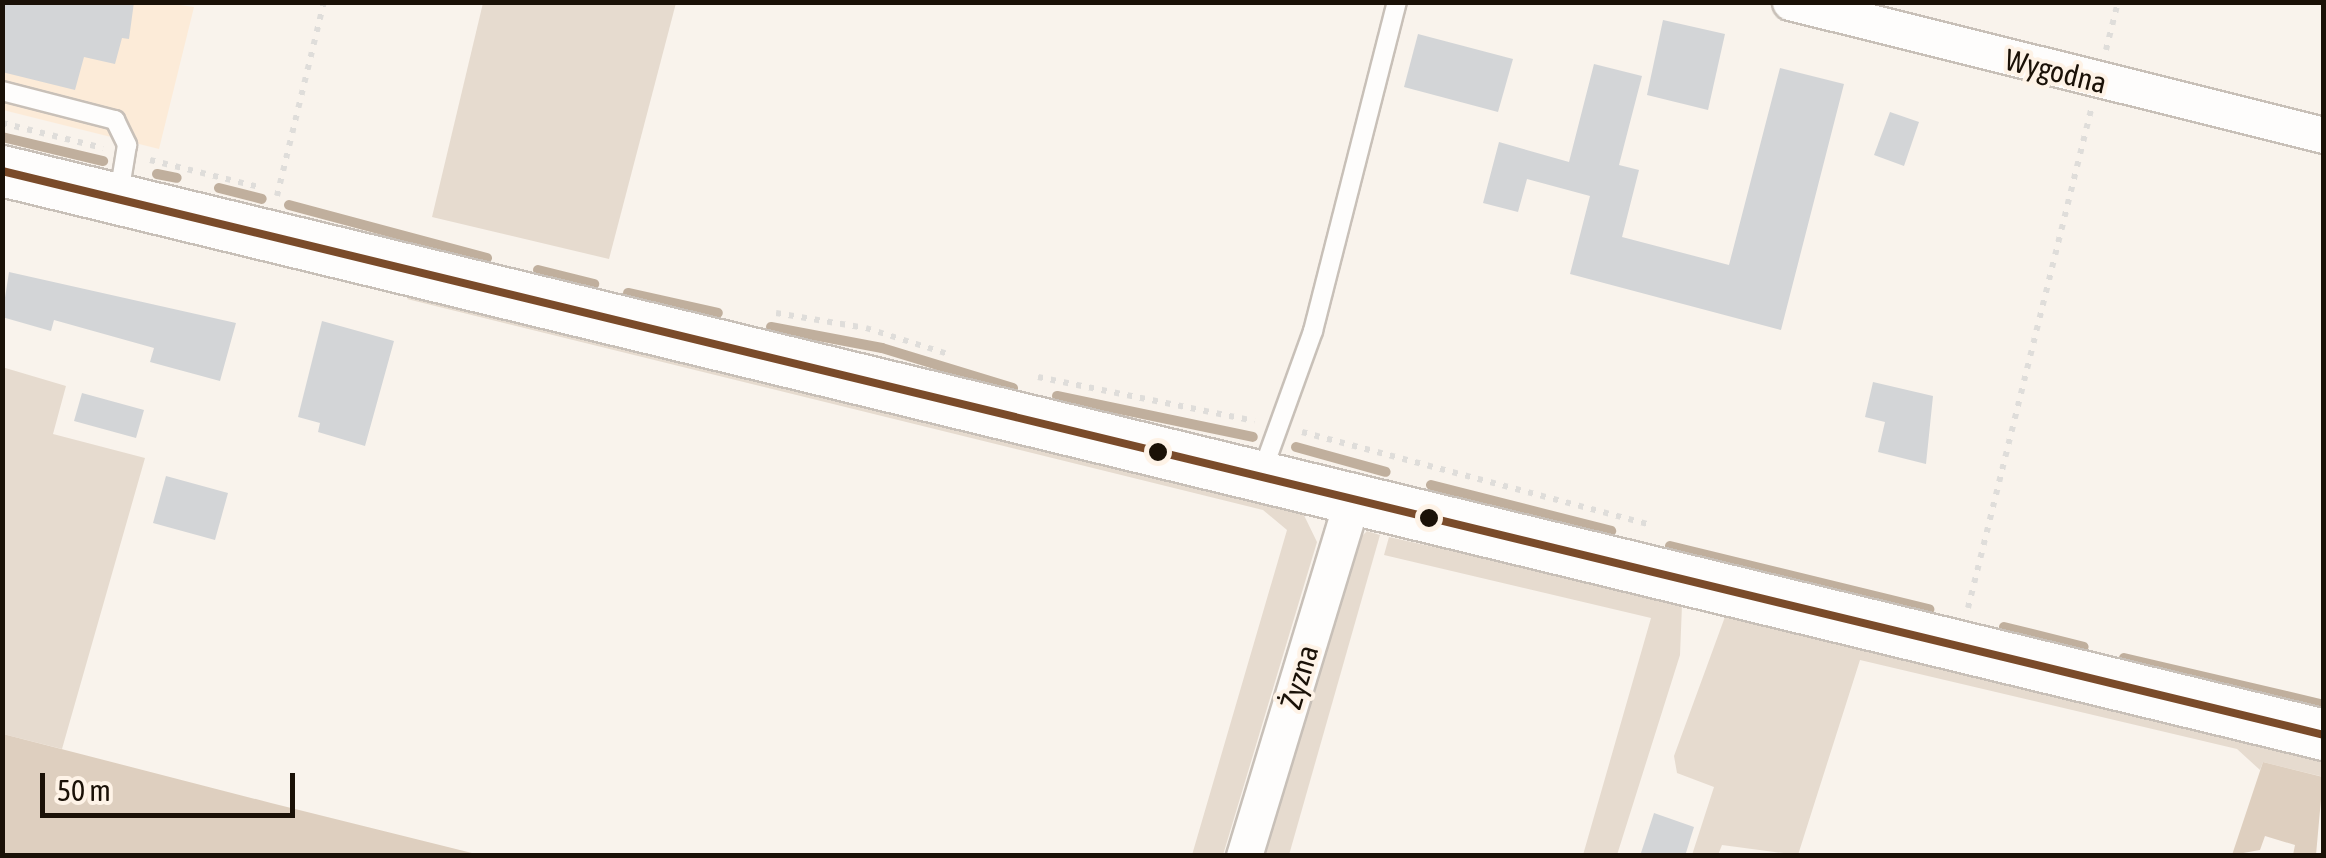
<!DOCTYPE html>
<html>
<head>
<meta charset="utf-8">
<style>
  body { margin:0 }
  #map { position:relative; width:2326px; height:858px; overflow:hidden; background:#f9f3ec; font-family:"Asap Condensed",sans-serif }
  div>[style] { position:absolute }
  .built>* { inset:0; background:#fcebd8 }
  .green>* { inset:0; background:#e6dbcf }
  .forest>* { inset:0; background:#decfbf }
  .stream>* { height:10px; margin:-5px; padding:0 5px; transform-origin:5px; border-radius:5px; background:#c0af9d }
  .building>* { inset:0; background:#d3d5d7 }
  .path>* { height:6px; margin-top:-3px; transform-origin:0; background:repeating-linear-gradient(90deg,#dfddda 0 5px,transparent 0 13px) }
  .roads { filter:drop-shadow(2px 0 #c8c0b8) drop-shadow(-2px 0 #c8c0b8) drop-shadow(0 2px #c8c0b8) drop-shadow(0 -2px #c8c0b8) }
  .lane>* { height:18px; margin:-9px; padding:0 9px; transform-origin:9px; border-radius:9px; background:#fefdfc }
  .street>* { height:35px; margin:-17.5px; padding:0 17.5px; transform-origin:17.5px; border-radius:17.5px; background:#fefdfc }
  .secondary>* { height:50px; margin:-25px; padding:0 25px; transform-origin:25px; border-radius:25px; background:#fefdfc }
  .bus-1>* { height:8px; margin:-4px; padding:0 4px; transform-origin:4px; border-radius:4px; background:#7a4b2a }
  .dots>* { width:28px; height:28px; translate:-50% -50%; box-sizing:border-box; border:5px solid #fef3e7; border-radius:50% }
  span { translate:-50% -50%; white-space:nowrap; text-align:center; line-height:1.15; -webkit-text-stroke:8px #fef3e7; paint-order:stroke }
  .street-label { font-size:30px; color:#1a1107 }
  .frame { position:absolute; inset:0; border:5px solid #1a1107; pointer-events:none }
  .scale { position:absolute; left:40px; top:773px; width:255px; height:45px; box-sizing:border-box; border:5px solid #1a1107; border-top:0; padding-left:12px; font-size:30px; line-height:35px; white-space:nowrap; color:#1a1107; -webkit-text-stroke:8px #fef3e7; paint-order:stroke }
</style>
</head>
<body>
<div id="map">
  <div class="built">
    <div style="clip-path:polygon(159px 2px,194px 7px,159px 149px,3px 110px,2px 3px)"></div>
  </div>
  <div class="green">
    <div style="clip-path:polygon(483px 3px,676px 3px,609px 259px,432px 217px)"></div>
    <div style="clip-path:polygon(421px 291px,1300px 507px,1317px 542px,1223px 855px,1192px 855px,1287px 530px,1263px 510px,407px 299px)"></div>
    <div style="clip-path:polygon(2px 367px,66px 386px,53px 434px,145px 458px,62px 749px,3px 734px)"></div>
    <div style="clip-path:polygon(1367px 531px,1380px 535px,1289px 855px,1258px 856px,1352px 546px)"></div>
    <div style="clip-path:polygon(1389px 537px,1475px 556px,1482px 550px,1682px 605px,1680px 655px,1617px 855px,1583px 855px,1651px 618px,1384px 555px)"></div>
    <div style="clip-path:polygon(1726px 614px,2323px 755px,2324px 777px,2263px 762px,2260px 770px,2237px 749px,1860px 660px,1798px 855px,1722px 845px,1718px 855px,1692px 855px,1714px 787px,1677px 773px,1674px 756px)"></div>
  </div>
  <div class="forest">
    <div style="clip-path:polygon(3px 734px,271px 803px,480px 855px,3px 855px)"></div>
    <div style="clip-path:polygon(2263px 762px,2323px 777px,2316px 855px,2293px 855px,2295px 845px,2265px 836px,2260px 850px,2232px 855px)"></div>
  </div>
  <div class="stream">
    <div style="left:2px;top:137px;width:104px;rotate:13.4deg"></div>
    <div style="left:157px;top:174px;width:20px;rotate:11deg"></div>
    <div style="left:219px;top:188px;width:44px;rotate:14.3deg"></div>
    <div style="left:289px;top:205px;width:205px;rotate:15deg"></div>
    <div style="left:538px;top:270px;width:58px;rotate:14deg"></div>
    <div style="left:628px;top:293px;width:92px;rotate:12.5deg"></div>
    <div style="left:771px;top:327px;width:113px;rotate:10.7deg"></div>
    <div style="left:882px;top:348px;width:137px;rotate:17deg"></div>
    <div style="left:1057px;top:396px;width:200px;rotate:11.8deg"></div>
    <div style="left:1296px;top:447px;width:93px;rotate:15.5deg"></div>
    <div style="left:1431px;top:485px;width:186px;rotate:14.3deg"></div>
    <div style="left:1670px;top:546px;width:267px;rotate:13.7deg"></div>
    <div style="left:2004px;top:627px;width:82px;rotate:14deg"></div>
    <div style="left:2124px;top:658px;width:205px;rotate:13.2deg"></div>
  </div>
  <div class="building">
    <div style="clip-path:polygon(2px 2px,134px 2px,129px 39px,122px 38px,115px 64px,84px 57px,75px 90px,2px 72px)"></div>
    <div style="clip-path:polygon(1663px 20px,1725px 34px,1708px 110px,1647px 95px)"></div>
    <div style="clip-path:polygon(1418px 34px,1513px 59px,1498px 112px,1404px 87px)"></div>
    <div style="clip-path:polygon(1594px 64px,1642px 76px,1619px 165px,1639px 170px,1622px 237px,1729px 265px,1780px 68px,1844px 84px,1781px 330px,1570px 274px,1590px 196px,1527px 179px,1518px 212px,1483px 203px,1499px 142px,1569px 162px)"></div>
    <div style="clip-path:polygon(1890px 112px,1919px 122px,1904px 166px,1874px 155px)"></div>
    <div style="clip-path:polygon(9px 272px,236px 323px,220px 381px,150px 362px,154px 348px,54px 320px,51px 331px,2px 317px)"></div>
    <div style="clip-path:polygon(322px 321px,394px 341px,365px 446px,318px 432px,320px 423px,298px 417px)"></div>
    <div style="clip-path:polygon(1873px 382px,1933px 396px,1926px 464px,1878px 452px,1885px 422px,1865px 417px)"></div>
    <div style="clip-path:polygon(82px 393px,144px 410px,136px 438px,74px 421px)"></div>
    <div style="clip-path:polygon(166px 476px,228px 493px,215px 540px,153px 523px)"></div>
    <div style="clip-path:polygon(1654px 813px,1694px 827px,1685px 856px,1640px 856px)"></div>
  </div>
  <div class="path">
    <div style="left:2106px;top:50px;width:49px;rotate:-76deg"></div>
    <div style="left:2px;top:123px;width:104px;rotate:13.9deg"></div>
    <div style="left:150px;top:160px;width:112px;rotate:13.9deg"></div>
    <div style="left:277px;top:196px;width:200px;rotate:-76.4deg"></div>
    <div style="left:776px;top:313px;width:91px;rotate:9.5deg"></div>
    <div style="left:866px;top:328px;width:86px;rotate:17.6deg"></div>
    <div style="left:1038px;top:377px;width:221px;rotate:11.5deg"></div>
    <div style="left:1302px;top:432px;width:357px;rotate:14.9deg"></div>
    <div style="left:1968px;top:608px;width:513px;rotate:-76.13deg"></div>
  </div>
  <div class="roads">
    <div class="lane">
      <div style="left:2px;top:91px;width:117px;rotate:14.4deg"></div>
      <div style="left:115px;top:120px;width:28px;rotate:64deg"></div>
      <div style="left:127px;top:145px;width:50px;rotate:99.3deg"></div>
      <div style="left:1262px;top:472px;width:150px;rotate:-70.1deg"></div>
      <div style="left:1313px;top:331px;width:340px;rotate:-75.7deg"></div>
    </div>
    <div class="street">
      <div style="left:1790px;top:2px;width:550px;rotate:13.99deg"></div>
      <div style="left:1244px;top:856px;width:374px;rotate:-73.1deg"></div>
    </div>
    <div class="secondary">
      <div style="left:2px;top:171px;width:2390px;rotate:13.65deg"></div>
    </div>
  </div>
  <div class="bus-1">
    <div style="left:2px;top:171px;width:2390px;rotate:13.65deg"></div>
  </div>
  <div class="dots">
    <div style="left:1158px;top:452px;background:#1a1107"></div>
    <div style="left:1429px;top:518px;background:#1a1107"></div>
  </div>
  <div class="street-label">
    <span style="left:2056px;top:71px;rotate:14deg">Wygodna</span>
    <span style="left:1299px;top:677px;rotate:-73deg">Żyzna</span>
  </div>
  <div class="frame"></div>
  <div class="scale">50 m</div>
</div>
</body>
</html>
